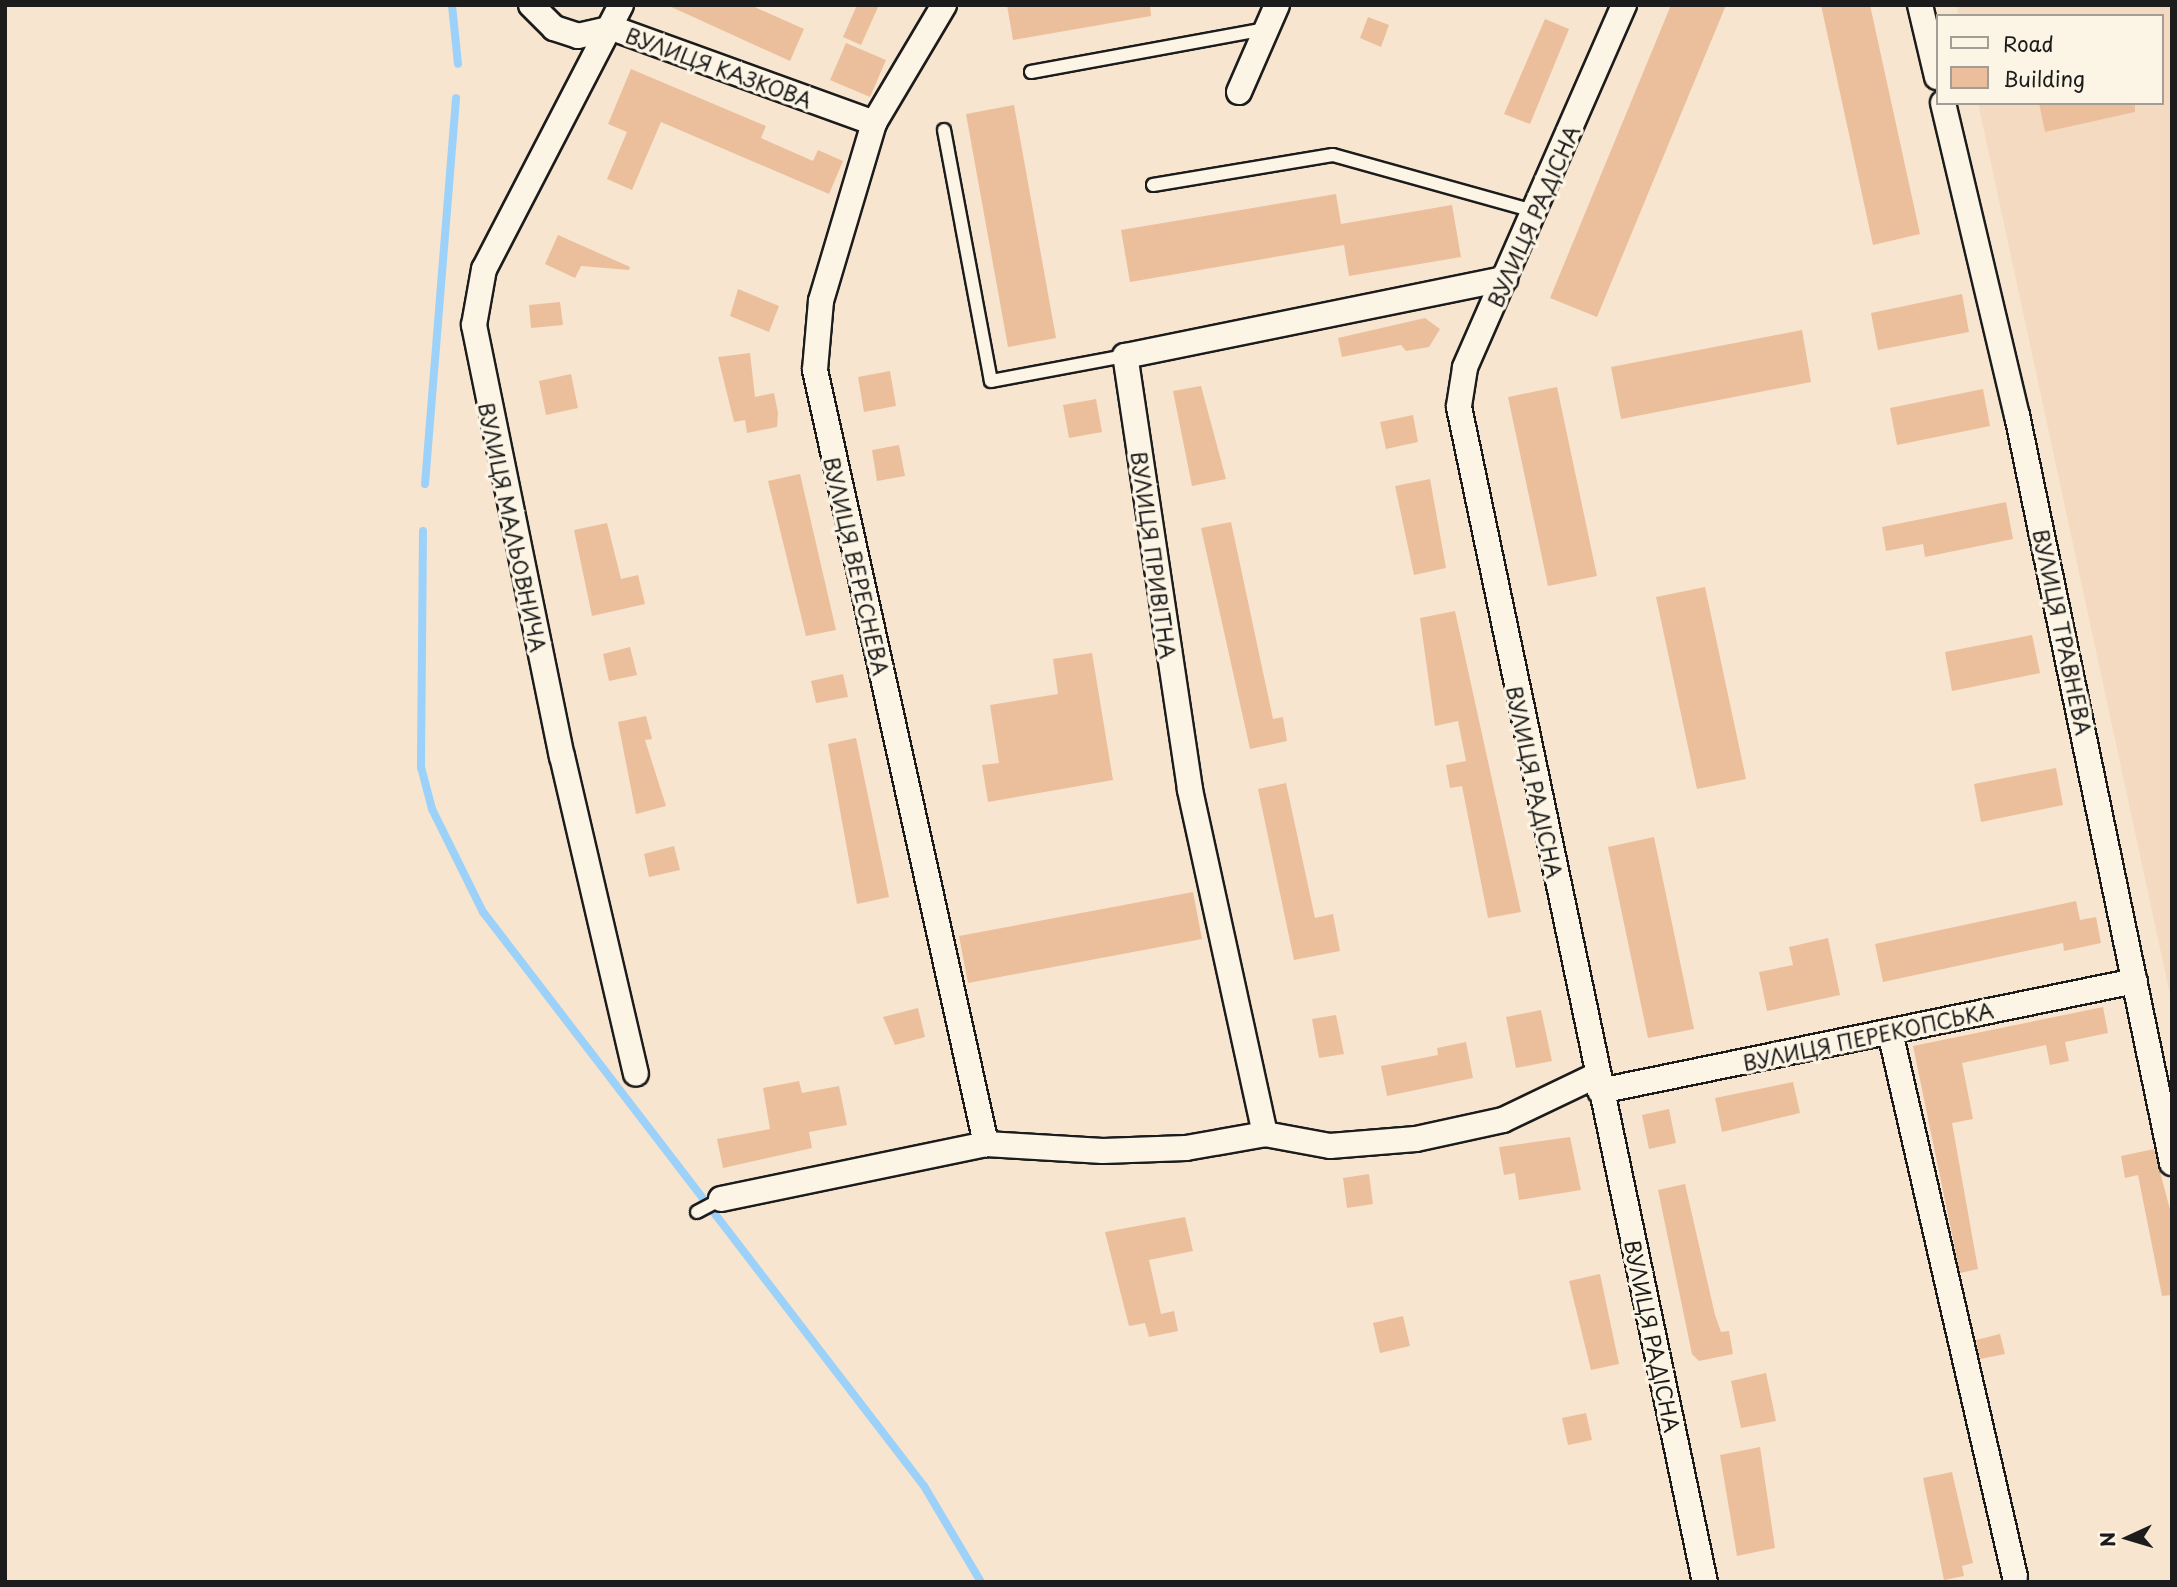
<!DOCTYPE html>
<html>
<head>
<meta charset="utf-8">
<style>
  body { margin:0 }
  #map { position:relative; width:2177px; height:1587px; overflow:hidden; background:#f7e5cf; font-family:"Playpen Sans",sans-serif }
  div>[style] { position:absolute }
  .built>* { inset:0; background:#f4dac0 }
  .stream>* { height:8px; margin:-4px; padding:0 4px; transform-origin:4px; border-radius:4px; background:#9cd1fa }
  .building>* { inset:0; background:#ecbf9c }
  .roads { filter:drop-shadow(2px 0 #1c1c1c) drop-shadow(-2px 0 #1c1c1c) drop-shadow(0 2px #1c1c1c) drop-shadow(0 -2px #1c1c1c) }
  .lane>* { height:12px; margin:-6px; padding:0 6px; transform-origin:6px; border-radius:6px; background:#fcf5e5 }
  .street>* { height:24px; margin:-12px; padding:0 12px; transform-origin:12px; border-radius:12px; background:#fcf5e5 }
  span { translate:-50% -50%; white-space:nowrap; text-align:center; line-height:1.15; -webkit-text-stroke:7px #fcf5e5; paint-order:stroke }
  .street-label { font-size:21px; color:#1c1c1c }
  .frame { position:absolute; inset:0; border:7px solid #1c1c1c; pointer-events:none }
  .legend { position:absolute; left:1936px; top:14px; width:228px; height:91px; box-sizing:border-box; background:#fcf5e5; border:2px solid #a29e95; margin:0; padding:9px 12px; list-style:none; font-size:21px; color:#1c1c1c }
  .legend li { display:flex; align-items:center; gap:14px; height:35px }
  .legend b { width:35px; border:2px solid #a29e95 }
  .north { position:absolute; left:2093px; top:1503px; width:70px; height:70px; -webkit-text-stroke:5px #fcf5e5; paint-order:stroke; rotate:266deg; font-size:19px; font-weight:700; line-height:28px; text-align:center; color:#1c1c1c }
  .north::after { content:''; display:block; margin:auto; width:24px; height:32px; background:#1c1c1c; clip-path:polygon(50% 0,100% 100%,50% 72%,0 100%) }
</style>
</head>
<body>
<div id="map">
  <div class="built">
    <div style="clip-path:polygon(1956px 5px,2172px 5px,2172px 1004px,1978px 103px,2161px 103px,2161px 16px,1959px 16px)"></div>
  </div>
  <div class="stream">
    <div style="left:452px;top:5px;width:59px;rotate:84.2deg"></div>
    <div style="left:425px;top:484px;width:387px;rotate:-85.4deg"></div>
    <div style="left:423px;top:531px;width:236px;rotate:90.5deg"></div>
    <div style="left:421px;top:767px;width:43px;rotate:75.3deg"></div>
    <div style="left:432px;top:809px;width:115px;rotate:63.7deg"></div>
    <div style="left:483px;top:912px;width:724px;rotate:52.47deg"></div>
    <div style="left:924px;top:1486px;width:112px;rotate:59.3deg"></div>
  </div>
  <div class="building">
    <div style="clip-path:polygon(667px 5px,750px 5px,804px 29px,790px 61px)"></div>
    <div style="clip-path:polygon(857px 5px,879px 5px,861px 45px,843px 37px)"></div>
    <div style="clip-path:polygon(1007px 5px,1150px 5px,1151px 16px,1013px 40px)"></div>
    <div style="clip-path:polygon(1671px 5px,1726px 5px,1597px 317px,1550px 298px)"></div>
    <div style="clip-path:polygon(1821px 5px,1870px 5px,1920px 234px,1873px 245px)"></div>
    <div style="clip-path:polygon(1368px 17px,1389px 25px,1381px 47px,1360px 38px)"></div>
    <div style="clip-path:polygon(1545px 19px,1569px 29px,1530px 124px,1504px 114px)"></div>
    <div style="clip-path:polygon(846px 43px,886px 60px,870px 97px,830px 80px)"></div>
    <div style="clip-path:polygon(631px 69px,766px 126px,761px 138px,813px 161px,818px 150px,843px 161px,829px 194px,661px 122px,632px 190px,607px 179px,627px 132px,608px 124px)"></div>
    <div style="clip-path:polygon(2039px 103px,2135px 103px,2135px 112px,2045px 132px)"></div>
    <div style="clip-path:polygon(1014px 105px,1056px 338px,1008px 347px,966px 114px)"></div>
    <div style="clip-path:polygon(1336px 194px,1341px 224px,1452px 205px,1461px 257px,1349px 276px,1344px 245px,1130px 282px,1121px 230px)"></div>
    <div style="clip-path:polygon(558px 235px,630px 267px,629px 270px,581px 266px,575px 278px,545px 264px)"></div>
    <div style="clip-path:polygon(738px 289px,779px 306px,769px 332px,730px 316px)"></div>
    <div style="clip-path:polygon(1962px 294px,1969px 332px,1878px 350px,1871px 313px)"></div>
    <div style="clip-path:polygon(560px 302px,563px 325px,531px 328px,529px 305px)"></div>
    <div style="clip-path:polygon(1425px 318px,1440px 329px,1429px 347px,1406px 351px,1401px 345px,1342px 357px,1338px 338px)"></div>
    <div style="clip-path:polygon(1802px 330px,1811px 382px,1621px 419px,1611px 367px)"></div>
    <div style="clip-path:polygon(750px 353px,755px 397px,774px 393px,778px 413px,777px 427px,747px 433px,745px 420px,734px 422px,718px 357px)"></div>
    <div style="clip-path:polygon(890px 371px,896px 406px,864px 412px,858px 377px)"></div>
    <div style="clip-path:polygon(571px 374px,578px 408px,546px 415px,539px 381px)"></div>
    <div style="clip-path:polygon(1201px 386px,1226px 479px,1192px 486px,1173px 391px)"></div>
    <div style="clip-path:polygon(1557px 387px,1597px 576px,1548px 586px,1508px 397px)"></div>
    <div style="clip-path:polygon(1983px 389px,1990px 426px,1897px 445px,1890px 408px)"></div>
    <div style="clip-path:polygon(1096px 399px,1102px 432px,1069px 438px,1063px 405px)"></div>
    <div style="clip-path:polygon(1413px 415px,1418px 442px,1386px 449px,1380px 422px)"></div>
    <div style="clip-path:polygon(899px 445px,905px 476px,877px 481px,872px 450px)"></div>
    <div style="clip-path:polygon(800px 474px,836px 630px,806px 636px,768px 481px)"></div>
    <div style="clip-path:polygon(1430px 479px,1446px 568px,1414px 575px,1395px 486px)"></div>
    <div style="clip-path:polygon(2006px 502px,2013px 539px,1925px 557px,1923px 544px,1886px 551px,1882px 527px)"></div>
    <div style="clip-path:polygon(1231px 522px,1273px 719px,1283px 717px,1287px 741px,1250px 749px,1201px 528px)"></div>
    <div style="clip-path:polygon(607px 523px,621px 579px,638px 575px,645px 604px,592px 616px,574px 530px)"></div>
    <div style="clip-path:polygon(1705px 587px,1746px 779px,1697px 789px,1656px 597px)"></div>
    <div style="clip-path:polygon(1455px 611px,1521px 912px,1488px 918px,1462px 786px,1450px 788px,1446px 765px,1466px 761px,1458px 721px,1435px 726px,1420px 618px)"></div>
    <div style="clip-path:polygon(2032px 635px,2040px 673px,1952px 691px,1945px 652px)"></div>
    <div style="clip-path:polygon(630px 647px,637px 675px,609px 681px,603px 654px)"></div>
    <div style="clip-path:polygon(1092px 653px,1113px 780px,988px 802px,982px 765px,999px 763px,990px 705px,1058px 694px,1053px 659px)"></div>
    <div style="clip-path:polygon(843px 674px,848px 697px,816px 703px,811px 681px)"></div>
    <div style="clip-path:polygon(646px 716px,652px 739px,645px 740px,666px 806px,636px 814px,618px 722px)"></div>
    <div style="clip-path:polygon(856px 738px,889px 897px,857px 904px,828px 744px)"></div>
    <div style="clip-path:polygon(2056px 768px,2063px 805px,1981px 822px,1974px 784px)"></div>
    <div style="clip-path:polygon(1286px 783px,1315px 918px,1333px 914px,1340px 951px,1294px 960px,1258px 789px)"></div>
    <div style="clip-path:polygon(1654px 837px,1694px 1029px,1648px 1038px,1608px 847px)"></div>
    <div style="clip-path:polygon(674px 846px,680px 870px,649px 877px,644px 854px)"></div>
    <div style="clip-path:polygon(1193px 892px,1202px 939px,968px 983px,959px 936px)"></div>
    <div style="clip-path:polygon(2076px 901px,2080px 920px,2096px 917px,2101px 943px,2064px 951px,2063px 943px,1883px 982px,1875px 944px)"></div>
    <div style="clip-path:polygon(1828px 938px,1840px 995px,1767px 1011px,1759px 972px,1793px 965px,1789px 947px)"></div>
    <div style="clip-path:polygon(2103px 1007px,2108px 1033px,2065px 1042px,2069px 1061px,2050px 1065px,2046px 1045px,1962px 1063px,1973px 1119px,1952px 1123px,1978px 1269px,1960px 1273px,1913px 1046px)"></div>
    <div style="clip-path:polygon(918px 1008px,925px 1037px,895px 1045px,883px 1017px)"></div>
    <div style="clip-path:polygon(1541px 1010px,1552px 1061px,1516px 1068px,1506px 1017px)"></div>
    <div style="clip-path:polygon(1336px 1015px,1344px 1054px,1319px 1058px,1312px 1019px)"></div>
    <div style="clip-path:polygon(1466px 1042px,1473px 1078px,1387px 1096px,1381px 1066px,1438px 1055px,1437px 1048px)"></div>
    <div style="clip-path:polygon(799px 1081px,802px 1093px,839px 1086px,847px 1125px,809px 1132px,812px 1148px,723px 1168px,717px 1139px,770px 1129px,763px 1088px)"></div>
    <div style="clip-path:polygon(1793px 1082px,1800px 1113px,1722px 1132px,1715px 1098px)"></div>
    <div style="clip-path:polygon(1669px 1109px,1676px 1143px,1649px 1149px,1642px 1115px)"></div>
    <div style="clip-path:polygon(1570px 1137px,1581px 1190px,1519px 1200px,1515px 1173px,1504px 1175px,1499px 1147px)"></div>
    <div style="clip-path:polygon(2154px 1149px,2172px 1217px,2172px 1295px,2162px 1296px,2138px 1175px,2125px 1178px,2121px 1156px)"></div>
    <div style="clip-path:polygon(1369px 1174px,1373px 1204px,1347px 1208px,1343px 1178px)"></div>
    <div style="clip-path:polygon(1685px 1184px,1715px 1315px,1721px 1332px,1729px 1331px,1733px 1354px,1699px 1361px,1692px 1354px,1658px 1190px)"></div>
    <div style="clip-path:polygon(1185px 1217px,1193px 1251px,1149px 1260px,1161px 1314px,1174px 1311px,1178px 1331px,1149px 1337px,1145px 1323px,1129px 1326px,1105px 1232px)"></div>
    <div style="clip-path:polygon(1600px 1274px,1619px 1364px,1591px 1370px,1569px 1281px)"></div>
    <div style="clip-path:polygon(1403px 1316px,1410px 1346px,1380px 1353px,1373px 1323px)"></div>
    <div style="clip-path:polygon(2000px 1334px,2005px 1354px,1980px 1359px,1976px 1340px)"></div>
    <div style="clip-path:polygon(1766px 1373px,1776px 1421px,1741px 1428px,1731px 1381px)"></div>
    <div style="clip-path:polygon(1586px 1413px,1592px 1440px,1568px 1445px,1562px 1418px)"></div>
    <div style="clip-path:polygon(1760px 1447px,1775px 1548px,1737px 1556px,1720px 1455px)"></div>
    <div style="clip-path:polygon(1952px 1472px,1973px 1563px,1962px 1566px,1964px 1576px,1944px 1580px,1923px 1478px)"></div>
  </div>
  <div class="roads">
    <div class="lane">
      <div style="left:1031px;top:72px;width:239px;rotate:-10.4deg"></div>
      <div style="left:944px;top:130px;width:255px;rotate:79.4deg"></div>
      <div style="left:991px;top:381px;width:136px;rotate:-10.6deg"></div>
      <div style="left:1153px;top:185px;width:182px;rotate:-9.5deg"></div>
      <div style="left:1333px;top:155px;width:212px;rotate:15.6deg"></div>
      <div style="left:697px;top:1212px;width:27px;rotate:-28deg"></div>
    </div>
    <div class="street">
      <div style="left:531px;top:5px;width:33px;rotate:45deg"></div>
      <div style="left:554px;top:28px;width:25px;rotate:18deg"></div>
      <div style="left:578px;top:36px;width:35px;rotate:-13deg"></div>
      <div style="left:612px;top:28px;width:279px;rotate:19.9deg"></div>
      <div style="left:621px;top:5px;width:297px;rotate:117.4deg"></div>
      <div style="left:484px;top:269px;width:57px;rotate:100.1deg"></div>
      <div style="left:474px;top:325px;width:440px;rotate:78.5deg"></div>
      <div style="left:562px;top:756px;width:326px;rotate:76.9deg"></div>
      <div style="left:944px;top:5px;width:137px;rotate:120.7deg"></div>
      <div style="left:874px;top:123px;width:186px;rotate:106.6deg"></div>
      <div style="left:821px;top:301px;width:69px;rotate:95deg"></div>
      <div style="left:815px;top:370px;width:793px;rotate:77.54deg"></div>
      <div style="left:1624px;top:5px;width:396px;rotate:113.7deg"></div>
      <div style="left:1465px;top:368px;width:39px;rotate:99deg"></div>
      <div style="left:1459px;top:407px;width:1200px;rotate:78.18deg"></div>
      <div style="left:1920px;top:5px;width:74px;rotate:76.7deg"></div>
      <div style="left:1239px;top:92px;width:95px;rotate:-66.4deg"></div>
      <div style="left:1943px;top:103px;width:321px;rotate:76.7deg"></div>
      <div style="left:2017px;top:415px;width:764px;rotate:78.29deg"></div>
      <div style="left:1890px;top:1032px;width:559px;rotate:77.08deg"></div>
      <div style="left:1600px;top:1091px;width:546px;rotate:-11.62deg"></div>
      <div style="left:1265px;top:1134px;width:353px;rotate:-102.3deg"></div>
      <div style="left:1190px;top:789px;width:438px;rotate:-98.5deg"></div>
      <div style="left:1125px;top:356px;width:388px;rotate:-11.5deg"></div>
      <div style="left:721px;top:1199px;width:271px;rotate:-11.7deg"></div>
      <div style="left:986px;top:1144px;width:117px;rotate:3.4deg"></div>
      <div style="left:1103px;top:1151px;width:83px;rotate:-2.1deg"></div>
      <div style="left:1186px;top:1148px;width:80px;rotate:-10deg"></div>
      <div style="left:1265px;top:1134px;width:66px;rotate:10.5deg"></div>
      <div style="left:1330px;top:1146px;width:86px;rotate:-4.7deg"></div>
      <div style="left:1416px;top:1139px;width:89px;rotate:-12.3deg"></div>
      <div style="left:1503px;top:1120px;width:104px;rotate:-25.6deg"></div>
    </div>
  </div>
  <div class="street-label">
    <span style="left:719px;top:67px;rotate:20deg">ВУЛИЦЯ КАЗКОВА</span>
    <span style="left:1533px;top:216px;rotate:-66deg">ВУЛИЦЯ РАДІСНА</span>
    <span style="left:513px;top:527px;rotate:78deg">ВУЛИЦЯ МАЛЬОВНИЧА</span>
    <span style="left:1154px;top:555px;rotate:82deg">ВУЛИЦЯ ПРИВІТНА</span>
    <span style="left:857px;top:566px;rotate:77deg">ВУЛИЦЯ ВЕРЕСНЕВА</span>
    <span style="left:2063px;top:632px;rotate:78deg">ВУЛИЦЯ ТРАВНЕВА</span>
    <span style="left:1535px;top:782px;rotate:78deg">ВУЛИЦЯ РАДІСНА</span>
    <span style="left:1868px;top:1036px;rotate:-12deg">ВУЛИЦЯ ПЕРЕКОПСЬКА</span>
    <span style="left:1653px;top:1336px;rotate:78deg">ВУЛИЦЯ РАДІСНА</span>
  </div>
  <div class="frame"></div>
  <ul class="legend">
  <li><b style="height:9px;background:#fcf5e5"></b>Road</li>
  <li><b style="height:19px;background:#ecbf9c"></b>Building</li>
  </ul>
  <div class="north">N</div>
</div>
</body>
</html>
